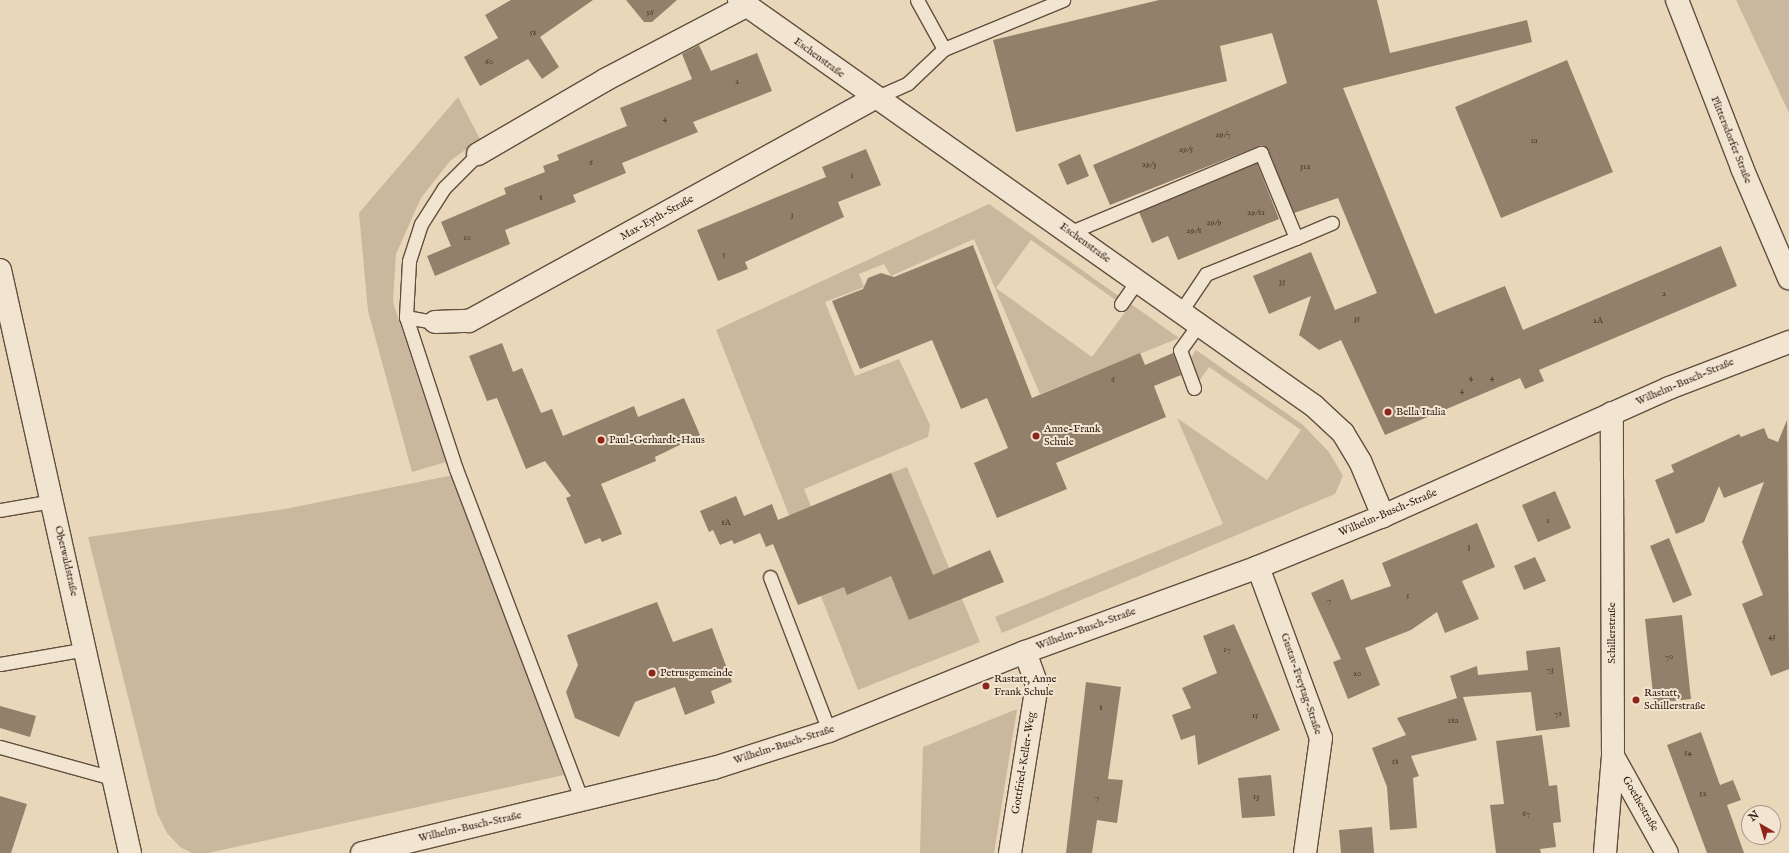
<!DOCTYPE html>
<html>
<head>
<meta charset="utf-8">
<style>
  body { margin:0 }
  #map { position:relative; width:1789px; height:853px; overflow:hidden; background:#e9d7ba; font-family:"IM FELL English",serif }
  div>[style] { position:absolute }
  .green>* { inset:0; background:#cab89e }
  .building>* { inset:0; background:#93806b }
  .roads { filter:drop-shadow(1px 0 #624e3f) drop-shadow(-1px 0 #624e3f) drop-shadow(0 1px #624e3f) drop-shadow(0 -1px #624e3f) }
  .lane>* { height:13px; margin:-6.5px; padding:0 6.5px; transform-origin:6.5px; border-radius:6.5px; background:#f1e5d2 }
  .street>* { height:22px; margin:-11px; padding:0 11px; transform-origin:11px; border-radius:11px; background:#f1e5d2 }
  .secondary>* { height:22px; margin:-11px; padding:0 11px; transform-origin:11px; border-radius:11px; background:#f1e5d2 }
  .dots>* { width:11px; height:11px; translate:-50% -50%; box-sizing:border-box; border:2px solid #f1e5d2; border-radius:50% }
  span { translate:-50% -50%; white-space:nowrap; text-align:center; line-height:1.15; -webkit-text-stroke:4px #f1e5d2; paint-order:stroke }
  .number-label { font-size:9px; color:#4c392b }
  .number-label span { -webkit-text-stroke-width:0 }
  .street-label { font-size:11px; color:#352116 }
  .poi-label { font-size:11px; color:#352116 }
  .left { translate:0 -50%; text-align:left }
  .north { position:absolute; left:1741px; top:805px; width:40px; height:40px; box-sizing:border-box; background:#f1e5d2; border:1px solid #a69787; border-radius:50%; rotate:322deg; font-size:11px; font-weight:700; line-height:16px; text-align:center; color:#352116 }
  .north::after { content:''; display:block; margin:auto; width:14px; height:18px; background:#8f2418; clip-path:polygon(50% 0,100% 100%,50% 72%,0 100%) }
</style>
</head>
<body>
<div id="map">
  <div class="green">
    <div style="clip-path:polygon(1736px 0,1789px 0,1789px 113px)"></div>
    <div style="clip-path:polygon(458px 97px,480px 139px,450px 161px,421px 198px,396px 254px,393px 302px,446px 462px,412px 472px,368px 311px,359px 213px)"></div>
    <div style="clip-path:polygon(989px 204px,1120px 297px,1117px 301px,1031px 240px,996px 288px,1092px 357px,1131px 304px,1179px 338px,1040px 394px,974px 239px,891px 276px,884px 264px,859px 274px,864px 287px,825px 302px,855px 376px,899px 359px,930px 425px,928px 437px,804px 489px,847px 594px,927px 561px,891px 473px,907px 467px,980px 642px,858px 690px,716px 330px)"></div>
    <div style="clip-path:polygon(1196px 350px,1303px 425px,1329px 452px,1343px 476px,1335px 494px,1002px 633px,995px 617px,1223px 524px,1177px 418px,1267px 480px,1301px 430px,1209px 367px,1197px 384px,1189px 361px)"></div>
    <div style="clip-path:polygon(453px 475px,564px 775px,208px 853px,192px 853px,180px 847px,167px 833px,157px 813px,88px 537px,285px 509px)"></div>
    <div style="clip-path:polygon(1017px 709px,994px 853px,920px 853px,923px 747px)"></div>
  </div>
  <div class="building">
    <div style="clip-path:polygon(511px 0,593px 0,540px 37px,559px 67px,542px 79px,528px 59px,480px 86px,464px 57px,498px 38px,485px 15px)"></div>
    <div style="clip-path:polygon(626px 0,677px 0,652px 22px,644px 22px)"></div>
    <div style="clip-path:polygon(1159px 0,1377px 0,1390px 53px,1527px 20px,1532px 42px,1343px 88px,1435px 314px,1505px 286px,1523px 330px,1721px 246px,1737px 286px,1539px 370px,1544px 381px,1525px 389px,1520px 378px,1385px 435px,1341px 340px,1319px 350px,1299px 335px,1311px 296px,1269px 314px,1253px 276px,1311px 252px,1335px 310px,1377px 293px,1338px 198px,1294px 213px,1268px 150px,1262px 145px,1110px 205px,1093px 165px,1287px 83px,1272px 33px,1220px 46px,1227px 81px,1016px 132px,993px 40px)"></div>
    <div style="clip-path:polygon(699px 45px,711px 71px,757px 53px,772px 91px,693px 122px,698px 132px,622px 163px,626px 173px,573px 195px,576px 202px,505px 230px,510px 244px,435px 276px,427px 256px,451px 246px,441px 222px,506px 194px,504px 188px,545px 172px,543px 166px,559px 160px,557px 155px,627px 126px,620px 108px,692px 79px,682px 54px)"></div>
    <div style="clip-path:polygon(1567px 60px,1613px 172px,1501px 218px,1455px 107px)"></div>
    <div style="clip-path:polygon(866px 149px,881px 185px,838px 202px,844px 217px,745px 262px,748px 269px,718px 281px,697px 230px,826px 177px,822px 167px)"></div>
    <div style="clip-path:polygon(1080px 154px,1089px 176px,1067px 185px,1058px 164px)"></div>
    <div style="clip-path:polygon(1257px 163px,1279px 219px,1178px 260px,1168px 236px,1152px 243px,1139px 212px)"></div>
    <div style="clip-path:polygon(973px 245px,1032px 398px,1140px 353px,1145px 365px,1173px 353px,1181px 375px,1154px 386px,1166px 417px,1056px 463px,1067px 489px,997px 518px,974px 463px,1008px 448px,987px 398px,961px 409px,932px 340px,860px 369px,832px 301px,863px 289px,868px 278px,881px 273px,894px 277px)"></div>
    <div style="clip-path:polygon(502px 343px,513px 372px,522px 368px,541px 413px,552px 409px,563px 436px,634px 406px,638px 417px,684px 398px,700px 435px,655px 457px,656px 461px,601px 484px,622px 534px,602px 542px,600px 538px,585px 544px,566px 498px,571px 496px,545px 461px,526px 469px,497px 398px,487px 401px,469px 356px)"></div>
    <div style="clip-path:polygon(1787px 420px,1789px 669px,1771px 676px,1742px 604px,1763px 595px,1742px 542px,1764px 482px,1724px 498px,1719px 486px,1704px 522px,1676px 534px,1655px 480px,1674px 472px,1671px 465px,1739px 434px,1741px 437px,1764px 428px,1768px 438px,1778px 442px)"></div>
    <div style="clip-path:polygon(891px 473px,933px 575px,990px 550px,1004px 582px,909px 620px,891px 576px,847px 595px,844px 587px,798px 605px,773px 544px,766px 547px,760px 533px,734px 544px,732px 540px,720px 545px,713px 530px,709px 532px,700px 511px,736px 496px,744px 516px,772px 504px,778px 520px)"></div>
    <div style="clip-path:polygon(1555px 491px,1571px 528px,1538px 542px,1522px 505px)"></div>
    <div style="clip-path:polygon(1477px 523px,1495px 567px,1462px 581px,1479px 619px,1445px 633px,1437px 612px,1411px 630px,1365px 648px,1380px 685px,1348px 699px,1333px 662px,1341px 659px,1311px 593px,1343px 579px,1351px 600px,1391px 586px,1382px 563px)"></div>
    <div style="clip-path:polygon(1669px 538px,1692px 595px,1673px 603px,1650px 546px)"></div>
    <div style="clip-path:polygon(1535px 557px,1546px 581px,1524px 590px,1514px 566px)"></div>
    <div style="clip-path:polygon(657px 602px,673px 642px,712px 628px,732px 682px,711px 691px,715px 703px,685px 715px,675px 687px,635px 702px,619px 737px,575px 718px,566px 692px,578px 665px,567px 635px)"></div>
    <div style="clip-path:polygon(1682px 615px,1691px 699px,1654px 703px,1645px 619px)"></div>
    <div style="clip-path:polygon(1234px 624px,1280px 730px,1198px 765px,1195px 735px,1181px 740px,1172px 715px,1191px 708px,1182px 688px,1217px 673px,1203px 636px)"></div>
    <div style="clip-path:polygon(1560px 647px,1570px 727px,1536px 731px,1531px 692px,1463px 697px,1477px 740px,1411px 756px,1419px 776px,1413px 778px,1417px 828px,1390px 830px,1387px 787px,1372px 748px,1406px 735px,1397px 718px,1457px 698px,1450px 676px,1477px 666px,1478px 675px,1528px 670px,1526px 651px)"></div>
    <div style="clip-path:polygon(1086px 682px,1121px 687px,1108px 779px,1123px 780px,1117px 823px,1097px 820px,1092px 853px,1066px 853px)"></div>
    <div style="clip-path:polygon(0 706px,36px 716px,30px 737px,0 728px)"></div>
    <div style="clip-path:polygon(1701px 732px,1720px 785px,1733px 780px,1741px 800px,1727px 805px,1744px 853px,1707px 853px,1667px 745px)"></div>
    <div style="clip-path:polygon(1542px 735px,1549px 786px,1557px 785px,1561px 822px,1553px 823px,1556px 847px,1540px 849px,1541px 853px,1496px 853px,1490px 805px,1504px 804px,1496px 741px)"></div>
    <div style="clip-path:polygon(1271px 775px,1275px 816px,1242px 818px,1238px 778px)"></div>
    <div style="clip-path:polygon(0 796px,27px 804px,11px 853px,0 853px)"></div>
    <div style="clip-path:polygon(1372px 827px,1374px 853px,1341px 853px,1339px 830px)"></div>
  </div>
  <div class="roads">
    <div class="lane">
      <div style="left:917px;top:0;width:56px;rotate:61.1deg"></div>
      <div style="left:875px;top:98px;width:36px;rotate:-24deg"></div>
      <div style="left:908px;top:83px;width:50px;rotate:-43.4deg"></div>
      <div style="left:944px;top:49px;width:129px;rotate:-22.4deg"></div>
      <div style="left:478px;top:154px;width:48px;rotate:135deg"></div>
      <div style="left:444px;top:188px;width:43px;rotate:122.6deg"></div>
      <div style="left:421px;top:224px;width:39px;rotate:108deg"></div>
      <div style="left:409px;top:261px;width:56px;rotate:93.1deg"></div>
      <div style="left:406px;top:317px;width:160px;rotate:71.8deg"></div>
      <div style="left:456px;top:469px;width:354px;rotate:69.2deg"></div>
      <div style="left:1071px;top:232px;width:206px;rotate:-22.6deg"></div>
      <div style="left:1261px;top:153px;width:92px;rotate:67.6deg"></div>
      <div style="left:1296px;top:238px;width:97px;rotate:158.2deg"></div>
      <div style="left:1206px;top:274px;width:45px;rotate:124deg"></div>
      <div style="left:1296px;top:238px;width:39px;rotate:-23deg"></div>
      <div style="left:1121px;top:304px;width:28px;rotate:-55deg"></div>
      <div style="left:406px;top:317px;width:29px;rotate:10deg"></div>
      <div style="left:1194px;top:388px;width:40px;rotate:-110.2deg"></div>
      <div style="left:1180px;top:350px;width:32px;rotate:-54deg"></div>
      <div style="left:0;top:510px;width:53px;rotate:-9.8deg"></div>
      <div style="left:770px;top:577px;width:165px;rotate:69deg"></div>
      <div style="left:0;top:664px;width:87px;rotate:-9.9deg"></div>
      <div style="left:0;top:747px;width:120px;rotate:15.4deg"></div>
    </div>
    <div class="street">
      <div style="left:739px;top:0;width:704px;rotate:35.23deg"></div>
      <div style="left:1314px;top:406px;width:40px;rotate:43deg"></div>
      <div style="left:1343px;top:433px;width:33px;rotate:59deg"></div>
      <div style="left:1360px;top:461px;width:60px;rotate:67.3deg"></div>
      <div style="left:478px;top:154px;width:147px;rotate:-30.2deg"></div>
      <div style="left:605px;top:80px;width:159px;rotate:-27.7deg"></div>
      <div style="left:435px;top:322px;width:34px;rotate:-2deg"></div>
      <div style="left:469px;top:321px;width:463px;rotate:-28.8deg"></div>
      <div style="left:1258px;top:567px;width:182px;rotate:69.8deg"></div>
      <div style="left:1321px;top:738px;width:116px;rotate:97.9deg"></div>
      <div style="left:1613px;top:756px;width:111px;rotate:60.9deg"></div>
      <div style="left:1010px;top:853px;width:170px;rotate:-80.9deg"></div>
      <div style="left:1037px;top:685px;width:35px;rotate:-110deg"></div>
      <div style="left:1605px;top:853px;width:97px;rotate:-85.3deg"></div>
      <div style="left:1613px;top:756px;width:343px;rotate:-90.2deg"></div>
    </div>
    <div class="secondary">
      <div style="left:1677px;top:0;width:180px;rotate:68.8deg"></div>
      <div style="left:1742px;top:168px;width:120px;rotate:66.9deg"></div>
      <div style="left:0;top:270px;width:597px;rotate:77.43deg"></div>
      <div style="left:362px;top:853px;width:362px;rotate:-13.6deg"></div>
      <div style="left:714px;top:768px;width:121px;rotate:-17.8deg"></div>
      <div style="left:829px;top:731px;width:211px;rotate:-22deg"></div>
      <div style="left:1025px;top:652px;width:248px;rotate:-20deg"></div>
      <div style="left:1258px;top:567px;width:135px;rotate:-22.2deg"></div>
      <div style="left:1383px;top:516px;width:313px;rotate:-24.1deg"></div>
      <div style="left:1669px;top:388px;width:129px;rotate:-21deg"></div>
    </div>
  </div>
  <div class="dots">
    <div style="left:1388px;top:412px;background:#8f2418"></div>
    <div style="left:1036px;top:436px;background:#8f2418"></div>
    <div style="left:601px;top:440px;background:#8f2418"></div>
    <div style="left:652px;top:673px;background:#8f2418"></div>
    <div style="left:986px;top:686px;background:#8f2418"></div>
    <div style="left:1636px;top:700px;background:#8f2418"></div>
  </div>
  <div class="number-label">
    <span style="left:650px;top:13px">56</span>
    <span style="left:533px;top:33px">58</span>
    <span style="left:489px;top:62px">60</span>
    <span style="left:737px;top:82px">2</span>
    <span style="left:665px;top:119px">4</span>
    <span style="left:1223px;top:135px">29/7</span>
    <span style="left:1534px;top:141px">1a</span>
    <span style="left:1186px;top:150px">29/5</span>
    <span style="left:591px;top:163px">6</span>
    <span style="left:1149px;top:165px">29/3</span>
    <span style="left:1305px;top:167px">31a</span>
    <span style="left:852px;top:176px">1</span>
    <span style="left:541px;top:198px">8</span>
    <span style="left:1256px;top:213px">29/11</span>
    <span style="left:792px;top:215px">3</span>
    <span style="left:1214px;top:223px">29/9</span>
    <span style="left:1194px;top:231px">29/8</span>
    <span style="left:467px;top:238px">10</span>
    <span style="left:724px;top:255px">5</span>
    <span style="left:1282px;top:282px">33</span>
    <span style="left:1664px;top:294px">2</span>
    <span style="left:1357px;top:319px">35</span>
    <span style="left:1598px;top:321px">2A</span>
    <span style="left:1471px;top:378px">4</span>
    <span style="left:1492px;top:378px">4</span>
    <span style="left:1113px;top:380px">6</span>
    <span style="left:1462px;top:391px">4</span>
    <span style="left:1548px;top:521px">1</span>
    <span style="left:726px;top:523px">8A</span>
    <span style="left:1469px;top:547px">3</span>
    <span style="left:1408px;top:596px">5</span>
    <span style="left:1329px;top:601px">7</span>
    <span style="left:1772px;top:637px">45</span>
    <span style="left:1227px;top:650px">17</span>
    <span style="left:1669px;top:657px">70</span>
    <span style="left:1550px;top:670px">73</span>
    <span style="left:1357px;top:674px">20</span>
    <span style="left:1101px;top:708px">8</span>
    <span style="left:1558px;top:714px">71</span>
    <span style="left:1255px;top:716px">15</span>
    <span style="left:1453px;top:721px">18a</span>
    <span style="left:1688px;top:753px">54</span>
    <span style="left:1395px;top:762px">18</span>
    <span style="left:1703px;top:794px">52</span>
    <span style="left:1256px;top:797px">13</span>
    <span style="left:1097px;top:798px">7</span>
    <span style="left:1526px;top:814px">67</span>
  </div>
  <div class="street-label">
    <span style="left:819px;top:58px;rotate:36deg">Eschenstraße</span>
    <span style="left:1731px;top:140px;rotate:68deg">Plittersdorfer Straße</span>
    <span style="left:657px;top:218px;rotate:-29deg">Max-Eyth-Straße</span>
    <span style="left:1085px;top:243px;rotate:36deg">Eschenstraße</span>
    <span style="left:1685px;top:382px;rotate:-23deg">Wilhelm-Busch-Straße</span>
    <span style="left:1388px;top:513px;rotate:-23deg">Wilhelm-Busch-Straße</span>
    <span style="left:66px;top:561px;rotate:77deg">Oberwaldstraße</span>
    <span style="left:1086px;top:629px;rotate:-20deg">Wilhelm-Busch-Straße</span>
    <span style="left:1612px;top:633px;rotate:-90deg">Schillerstraße</span>
    <span style="left:1301px;top:684px;rotate:71deg">Gustav-Freytag-Straße</span>
    <span style="left:784px;top:745px;rotate:-18deg">Wilhelm-Busch-Straße</span>
    <span style="left:1024px;top:763px;rotate:-81deg">Gottfried-Keller-Weg</span>
    <span style="left:1640px;top:804px;rotate:60deg">Goethestraße</span>
    <span style="left:470px;top:827px;rotate:-13deg">Wilhelm-Busch-Straße</span>
  </div>
  <div class="poi-label">
    <span class="left" style="left:1396px;top:412px">Bella Italia</span>
    <span class="left" style="left:1044px;top:436px">Anne-Frank<br>Schule</span>
    <span class="left" style="left:609px;top:440px">Paul-Gerhardt-Haus</span>
    <span class="left" style="left:660px;top:673px">Petrusgemeinde</span>
    <span class="left" style="left:994px;top:686px">Rastatt, Anne<br>Frank Schule</span>
    <span class="left" style="left:1644px;top:700px">Rastatt,<br>Schillerstraße</span>
  </div>
  <div class="north">N</div>
</div>
</body>
</html>
